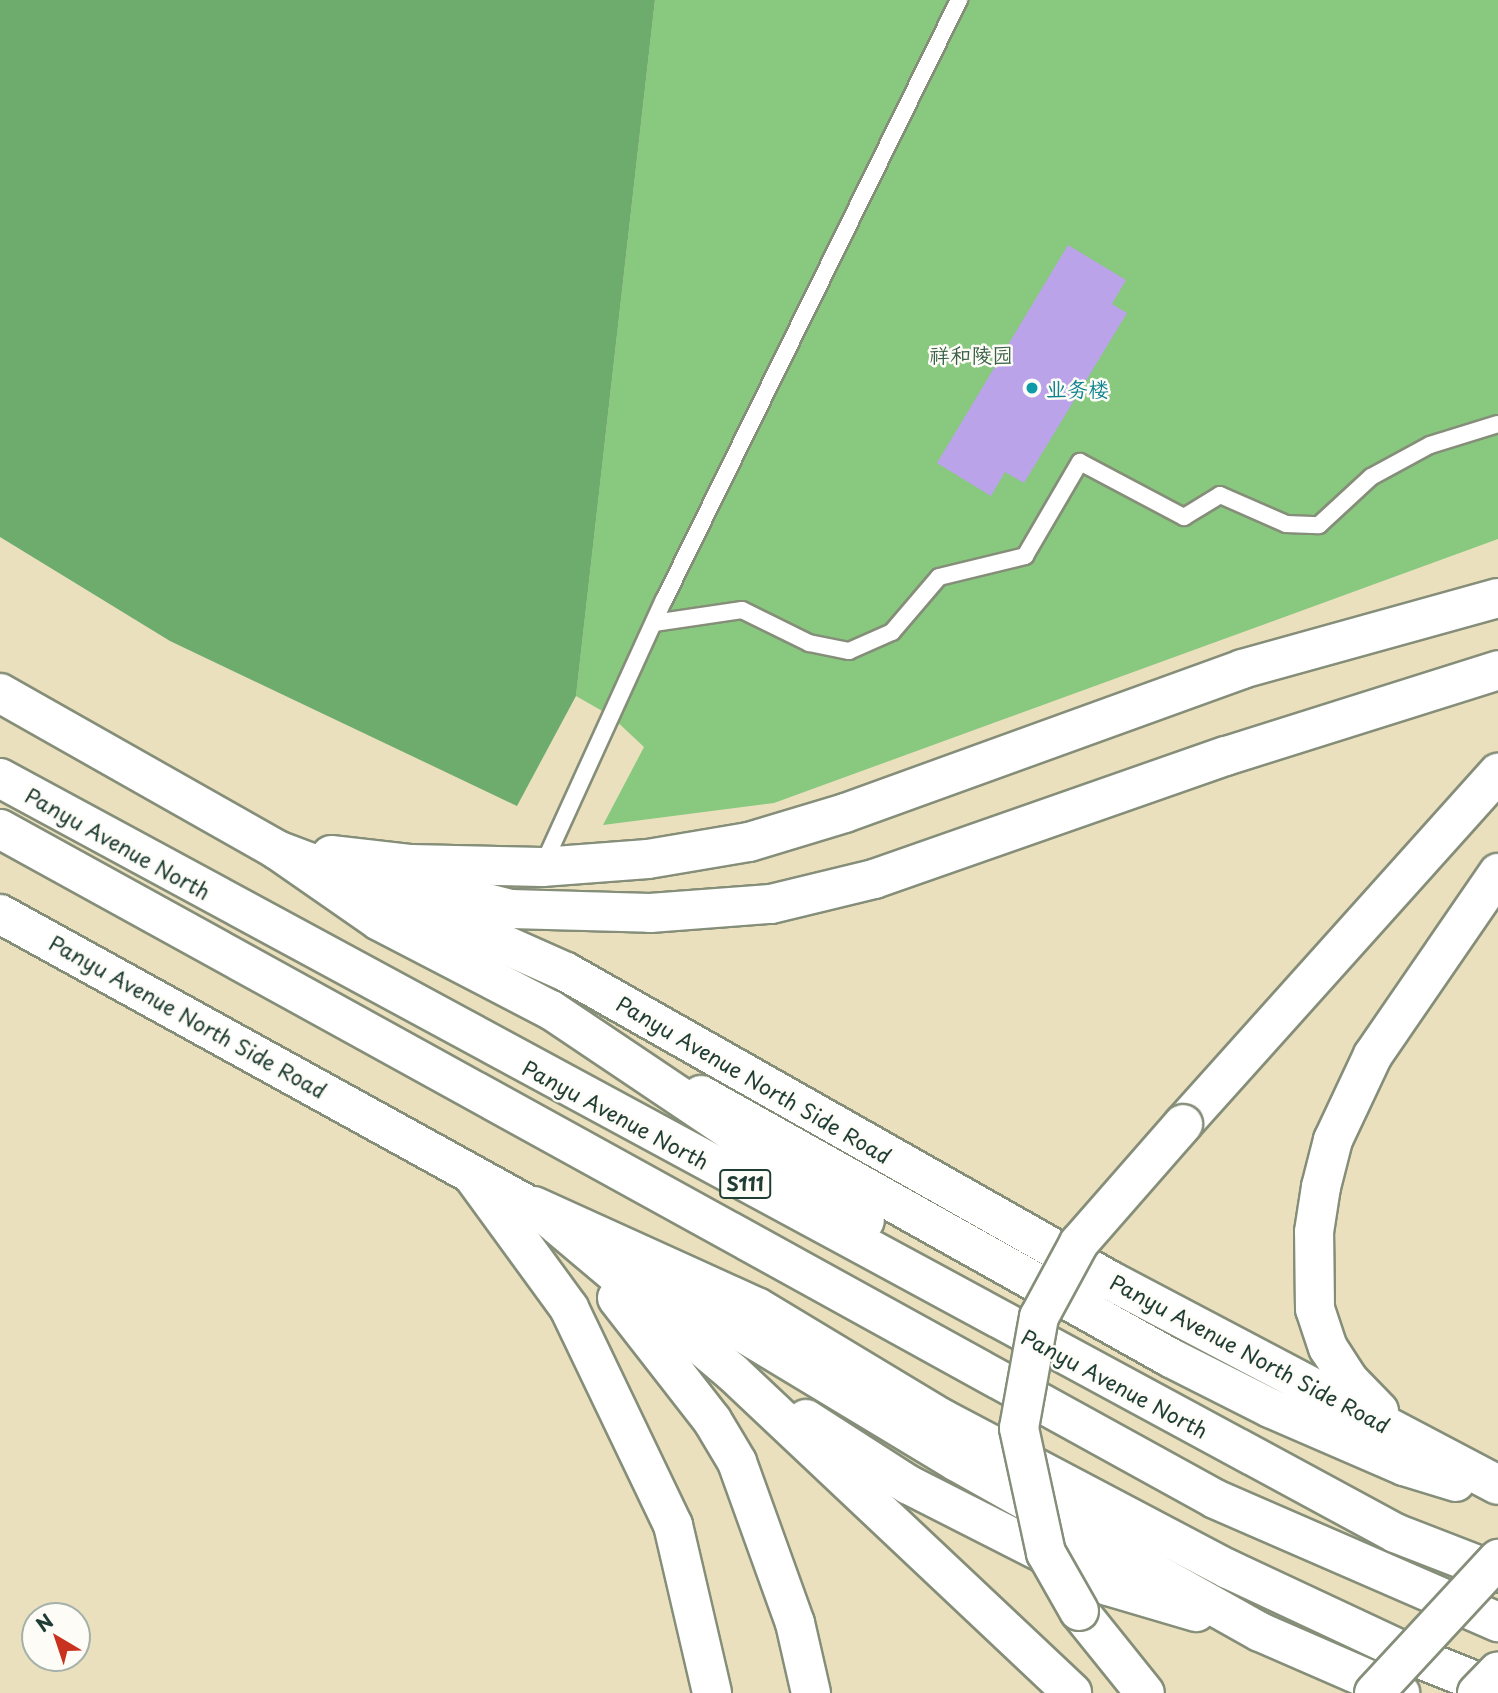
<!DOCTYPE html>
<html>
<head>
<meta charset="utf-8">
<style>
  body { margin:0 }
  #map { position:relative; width:1498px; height:1693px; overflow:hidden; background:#ebe0be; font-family:"Playpen Sans","LXGW WenKai TC",sans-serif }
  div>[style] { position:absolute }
  .green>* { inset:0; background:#88c87f }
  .forest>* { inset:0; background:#6eac6e }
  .building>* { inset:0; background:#baa3e8 }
  .roads { filter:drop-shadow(2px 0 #858e79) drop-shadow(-2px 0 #858e79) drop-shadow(0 2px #858e79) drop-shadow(0 -2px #858e79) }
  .service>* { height:16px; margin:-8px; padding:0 8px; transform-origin:8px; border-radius:8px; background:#fff }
  .secondary>* { height:38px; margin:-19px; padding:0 19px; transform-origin:19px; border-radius:19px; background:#fff }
  .trunk>* { height:38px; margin:-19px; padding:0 19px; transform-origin:19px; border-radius:19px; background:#fff }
  .bridges { filter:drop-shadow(2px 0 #858e79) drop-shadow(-2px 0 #858e79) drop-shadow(0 2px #858e79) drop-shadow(0 -2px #858e79) }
  .secondary-bridge>* { height:38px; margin:-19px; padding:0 19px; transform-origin:19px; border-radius:19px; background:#fff }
  .motorway-bridge>* { height:38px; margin:-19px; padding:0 19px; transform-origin:19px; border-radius:19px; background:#fff }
  .dots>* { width:19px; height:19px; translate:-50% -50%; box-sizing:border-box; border:4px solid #fdfcf7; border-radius:50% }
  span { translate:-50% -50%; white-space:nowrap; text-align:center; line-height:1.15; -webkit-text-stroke:5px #fdfcf7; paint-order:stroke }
  .shield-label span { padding:2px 5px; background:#fdfcf7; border:2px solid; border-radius:5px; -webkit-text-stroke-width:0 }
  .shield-label { font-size:19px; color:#1f3d34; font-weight:700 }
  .park-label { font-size:21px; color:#396047 }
  .culture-label { font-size:21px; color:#0d838f }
  .left { translate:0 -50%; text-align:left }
  .street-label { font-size:21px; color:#1f3d34 }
  .north { position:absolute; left:21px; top:1602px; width:70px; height:70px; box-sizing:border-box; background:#fdfcf7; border:2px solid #a4b0a9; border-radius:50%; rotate:321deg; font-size:19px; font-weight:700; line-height:28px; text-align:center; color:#1f3d34 }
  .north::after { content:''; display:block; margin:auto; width:24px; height:32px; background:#c8321e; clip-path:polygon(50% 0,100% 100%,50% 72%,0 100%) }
</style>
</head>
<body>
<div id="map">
  <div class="green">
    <div style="clip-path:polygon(655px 0,1498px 0,1498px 539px,774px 803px,603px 825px,644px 747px,611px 716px,576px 696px)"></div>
  </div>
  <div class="forest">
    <div style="clip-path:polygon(0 0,655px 0,576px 696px,517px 806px,170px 641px,0 537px)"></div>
  </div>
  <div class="building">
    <div style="clip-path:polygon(1068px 245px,1126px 280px,1112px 304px,1127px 313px,1024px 483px,1005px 472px,991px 496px,937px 463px)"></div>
  </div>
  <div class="roads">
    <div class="service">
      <div style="left:654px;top:623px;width:89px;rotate:-8.4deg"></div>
      <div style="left:742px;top:610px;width:75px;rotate:26.2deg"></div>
      <div style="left:809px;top:643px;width:41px;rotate:11.3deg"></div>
      <div style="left:849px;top:651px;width:47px;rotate:-23.8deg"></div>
      <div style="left:892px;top:632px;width:72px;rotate:-49.5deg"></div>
      <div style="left:939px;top:577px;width:89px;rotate:-13.7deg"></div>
      <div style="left:1025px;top:556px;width:109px;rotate:-59.7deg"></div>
      <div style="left:1080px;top:462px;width:118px;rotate:27.9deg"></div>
      <div style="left:1184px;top:517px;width:42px;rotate:-31.4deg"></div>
      <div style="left:1220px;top:495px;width:72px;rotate:23.7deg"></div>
      <div style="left:1286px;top:524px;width:33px;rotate:2deg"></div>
      <div style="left:1319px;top:525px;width:71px;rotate:-42.7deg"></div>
      <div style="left:1371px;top:477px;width:67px;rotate:-28.5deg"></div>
      <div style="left:1430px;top:445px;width:71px;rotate:-17.2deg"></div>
      <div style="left:543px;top:865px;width:291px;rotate:-65.5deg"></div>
      <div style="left:664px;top:600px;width:669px;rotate:-63.82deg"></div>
    </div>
    <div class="secondary">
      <div style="left:0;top:693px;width:318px;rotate:29.5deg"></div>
      <div style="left:277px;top:850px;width:103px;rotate:20.6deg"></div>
      <div style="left:373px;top:886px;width:211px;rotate:24deg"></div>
      <div style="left:566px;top:972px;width:627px;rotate:29.55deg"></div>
      <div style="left:1111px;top:1281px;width:437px;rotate:27.8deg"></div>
      <div style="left:331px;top:855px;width:81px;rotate:6.4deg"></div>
      <div style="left:411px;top:864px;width:131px;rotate:1.3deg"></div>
      <div style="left:542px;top:867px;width:106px;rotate:-4.3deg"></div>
      <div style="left:648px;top:859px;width:102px;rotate:-9.6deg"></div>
      <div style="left:749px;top:842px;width:100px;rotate:-16.8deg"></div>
      <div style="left:845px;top:813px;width:422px;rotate:-19.9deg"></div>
      <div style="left:1242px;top:669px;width:266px;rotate:-15.5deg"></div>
      <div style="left:424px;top:887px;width:90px;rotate:14.2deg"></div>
      <div style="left:511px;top:909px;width:139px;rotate:1.6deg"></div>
      <div style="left:650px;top:913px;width:121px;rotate:-4.3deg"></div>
      <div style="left:771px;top:904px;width:106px;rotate:-13.6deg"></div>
      <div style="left:874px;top:879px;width:373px;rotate:-19.3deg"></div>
      <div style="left:1226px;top:756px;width:285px;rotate:-17.5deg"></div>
      <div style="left:0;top:914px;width:642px;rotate:28.88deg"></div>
      <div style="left:701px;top:1095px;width:539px;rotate:29.23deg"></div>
      <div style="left:1171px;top:1358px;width:111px;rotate:26.8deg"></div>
      <div style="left:1270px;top:1408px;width:146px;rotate:23.4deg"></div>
      <div style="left:1404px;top:1466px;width:54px;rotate:17.1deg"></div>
      <div style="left:1183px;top:1124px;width:472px;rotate:-48.1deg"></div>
      <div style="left:475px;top:1179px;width:160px;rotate:53.9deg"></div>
      <div style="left:569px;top:1308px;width:241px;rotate:64.4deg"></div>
      <div style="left:673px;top:1525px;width:172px;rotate:76.9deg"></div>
      <div style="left:549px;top:1218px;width:241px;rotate:40.1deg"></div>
      <div style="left:733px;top:1373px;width:466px;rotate:43.3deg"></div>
      <div style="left:617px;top:1257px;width:397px;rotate:31.1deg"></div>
      <div style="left:957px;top:1462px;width:347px;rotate:29.3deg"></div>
      <div style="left:1260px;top:1632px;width:153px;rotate:23.5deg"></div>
      <div style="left:617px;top:1298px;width:155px;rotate:52.1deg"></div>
      <div style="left:712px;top:1420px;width:49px;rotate:59.2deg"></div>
      <div style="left:737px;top:1462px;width:171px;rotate:70.2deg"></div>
      <div style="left:795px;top:1623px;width:72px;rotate:77.1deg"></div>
      <div style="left:1379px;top:1411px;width:43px;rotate:-134.1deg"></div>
      <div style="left:1349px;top:1380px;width:38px;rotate:-123deg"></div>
      <div style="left:1328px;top:1348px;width:41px;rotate:-108.4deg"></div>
      <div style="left:1315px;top:1309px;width:77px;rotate:-90.7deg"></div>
      <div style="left:1314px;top:1232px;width:46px;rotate:-81.2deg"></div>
      <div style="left:1321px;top:1187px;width:49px;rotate:-75.7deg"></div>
      <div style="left:1333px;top:1140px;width:94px;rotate:-64.8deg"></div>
      <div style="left:1373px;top:1055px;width:221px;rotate:-55.5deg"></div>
      <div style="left:806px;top:1419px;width:122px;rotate:32.7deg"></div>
      <div style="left:909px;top:1485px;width:223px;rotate:26.9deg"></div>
      <div style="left:1108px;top:1586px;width:92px;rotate:16.5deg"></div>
      <div style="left:1079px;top:1611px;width:105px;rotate:51.2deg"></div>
    </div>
    <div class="trunk">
      <div style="left:0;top:778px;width:1586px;rotate:28.42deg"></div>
      <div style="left:1395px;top:1533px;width:110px;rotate:21.2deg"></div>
      <div style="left:0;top:829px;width:1387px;rotate:28.87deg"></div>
      <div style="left:1215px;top:1499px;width:309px;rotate:23.5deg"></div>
      <div style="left:277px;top:850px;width:124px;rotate:34.8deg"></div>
      <div style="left:379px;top:921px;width:194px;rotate:27.4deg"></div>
      <div style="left:551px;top:1010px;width:378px;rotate:33.9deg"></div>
      <div style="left:534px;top:1206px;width:245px;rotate:24.4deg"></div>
      <div style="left:757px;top:1307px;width:217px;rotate:31.1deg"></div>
      <div style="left:943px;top:1419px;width:322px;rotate:27.8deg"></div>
      <div style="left:1228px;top:1569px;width:212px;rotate:25.1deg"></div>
      <div style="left:1420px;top:1659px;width:84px;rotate:21.7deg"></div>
    </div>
  </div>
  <div class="bridges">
    <div class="secondary-bridge">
      <div style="left:1079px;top:1611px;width:67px;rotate:-119.6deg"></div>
      <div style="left:1046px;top:1553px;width:128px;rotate:-102.2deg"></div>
      <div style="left:1019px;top:1428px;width:113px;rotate:-79.8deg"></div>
      <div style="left:1039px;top:1317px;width:84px;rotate:-61.6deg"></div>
      <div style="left:1079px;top:1243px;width:158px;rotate:-48.8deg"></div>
      <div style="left:1374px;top:1693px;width:183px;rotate:-47.2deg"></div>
    </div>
    <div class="motorway-bridge">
      <div style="left:1477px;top:1693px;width:30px;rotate:-46deg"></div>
    </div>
  </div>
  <div class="dots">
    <div style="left:1032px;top:388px;background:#0f9aa8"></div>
  </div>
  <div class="shield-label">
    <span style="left:745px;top:1184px">S111</span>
  </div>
  <div class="park-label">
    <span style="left:971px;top:354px">祥和陵园</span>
  </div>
  <div class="culture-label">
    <span class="left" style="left:1046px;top:388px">业务楼</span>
  </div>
  <div class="street-label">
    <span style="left:118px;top:843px;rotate:29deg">Panyu Avenue North</span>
    <span style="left:188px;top:1016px;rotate:29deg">Panyu Avenue North Side Road</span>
    <span style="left:754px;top:1079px;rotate:30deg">Panyu Avenue North Side Road</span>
    <span style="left:616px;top:1114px;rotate:28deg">Panyu Avenue North</span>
    <span style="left:1250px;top:1353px;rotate:28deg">Panyu Avenue North Side Road</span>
    <span style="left:1115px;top:1383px;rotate:28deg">Panyu Avenue North</span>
  </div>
  <div class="north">N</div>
</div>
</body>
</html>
